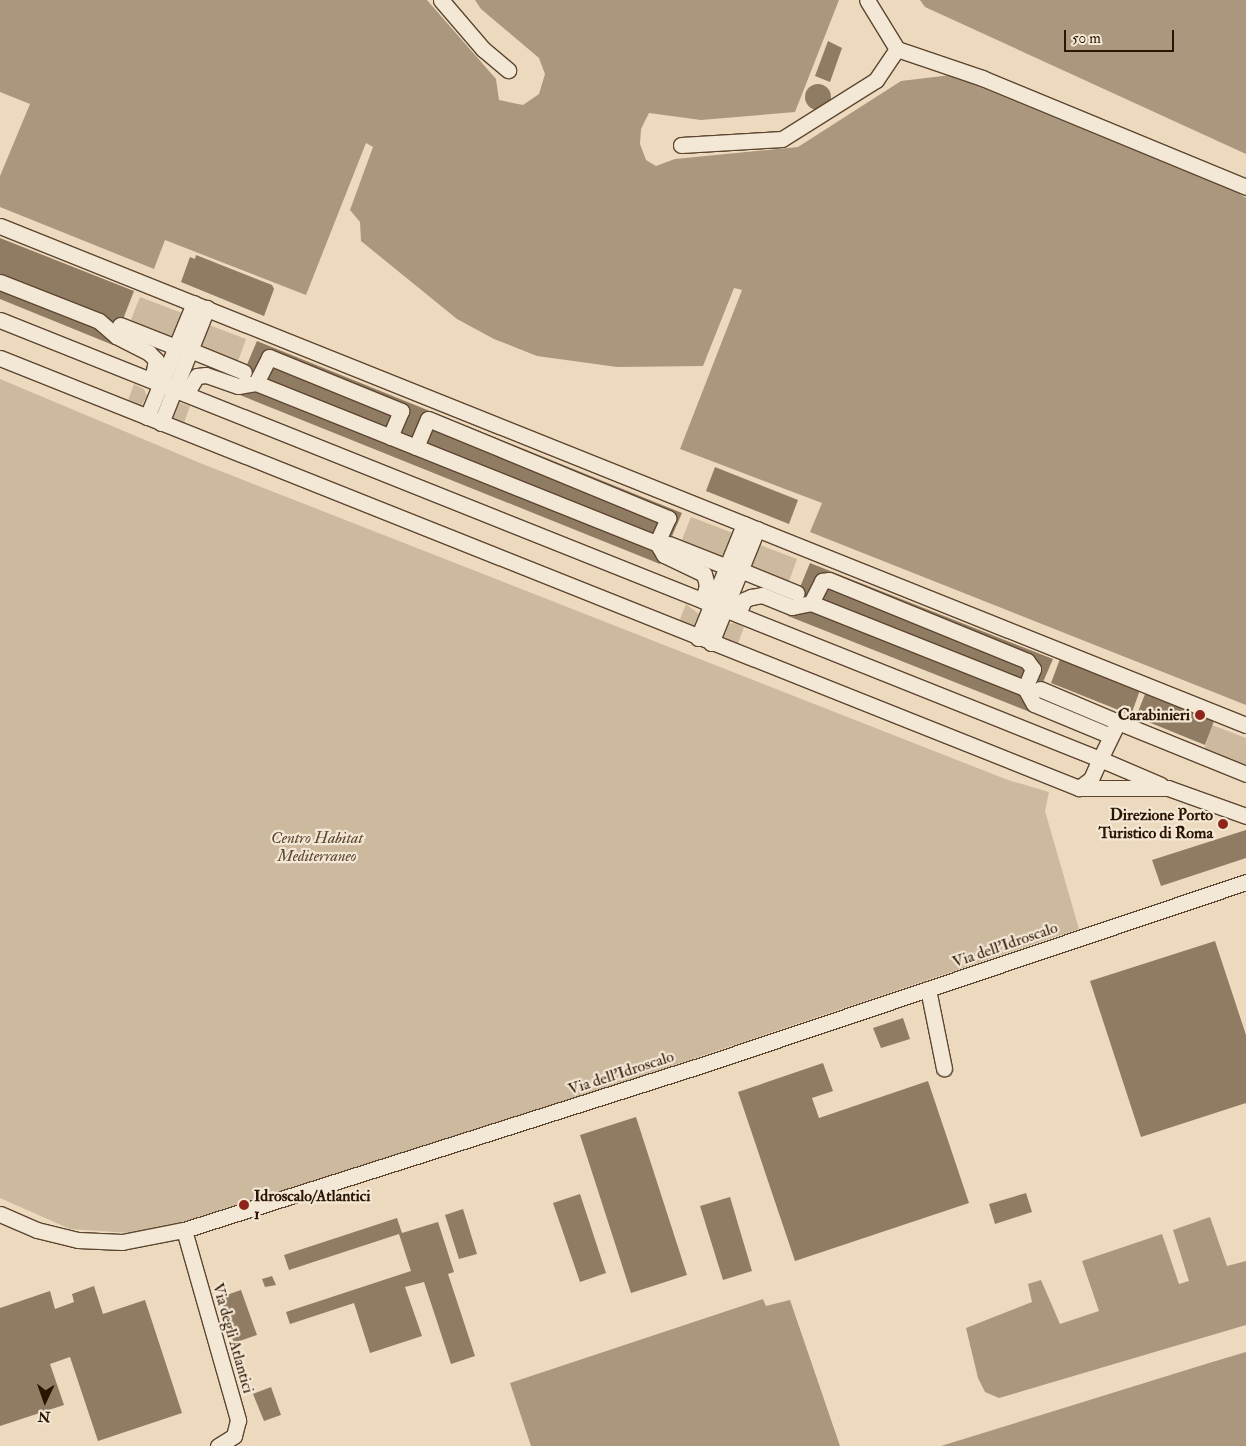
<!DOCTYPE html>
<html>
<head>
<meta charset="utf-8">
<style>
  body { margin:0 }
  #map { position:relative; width:1246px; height:1446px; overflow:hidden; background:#eddabe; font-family:"IM FELL Double Pica",serif }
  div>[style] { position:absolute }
  .green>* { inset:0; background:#ccb99e }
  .water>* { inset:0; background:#ab977d }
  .building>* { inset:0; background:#907b63 }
  .round { border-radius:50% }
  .roads { filter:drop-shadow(1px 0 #5c4630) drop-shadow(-1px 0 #5c4630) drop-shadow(0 1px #5c4630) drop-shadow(0 -1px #5c4630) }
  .minor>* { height:15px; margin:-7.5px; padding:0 7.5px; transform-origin:7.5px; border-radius:7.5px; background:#f3e7d5 }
  .dots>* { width:14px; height:14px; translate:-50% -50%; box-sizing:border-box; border:2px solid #f3e7d5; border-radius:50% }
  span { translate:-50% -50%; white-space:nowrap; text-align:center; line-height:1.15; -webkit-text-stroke:4.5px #f3e7d5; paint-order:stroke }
  .poi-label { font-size:16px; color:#2c1500; font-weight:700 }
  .right { translate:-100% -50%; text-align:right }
  .left { translate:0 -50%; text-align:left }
  .park-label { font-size:16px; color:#5c462f; font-style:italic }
  .street-label { font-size:16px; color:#2c1500 }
  .north { position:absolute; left:20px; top:1376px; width:50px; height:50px; -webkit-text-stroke:4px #f3e7d5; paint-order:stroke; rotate:183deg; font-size:14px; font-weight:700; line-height:20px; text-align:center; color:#2c1500 }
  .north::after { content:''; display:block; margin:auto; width:18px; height:22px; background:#2c1500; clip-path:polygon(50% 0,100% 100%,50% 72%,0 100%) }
  .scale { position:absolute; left:1064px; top:30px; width:110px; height:22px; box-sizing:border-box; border:2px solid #2c1500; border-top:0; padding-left:6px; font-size:15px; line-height:18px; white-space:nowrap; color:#2c1500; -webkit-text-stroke:4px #f3e7d5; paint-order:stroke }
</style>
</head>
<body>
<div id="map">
  <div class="green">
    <div style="clip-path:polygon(140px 297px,182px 313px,173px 339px,130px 322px)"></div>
    <div style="clip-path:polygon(204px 323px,246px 339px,237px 364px,193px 347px)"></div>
    <div style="clip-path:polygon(0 379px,200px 463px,1008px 780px,1049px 792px,1045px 811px,1079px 929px,612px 1086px,182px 1222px,130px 1233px,70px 1229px,0 1198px)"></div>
    <div style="clip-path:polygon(134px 384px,144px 389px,147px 396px,140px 408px,126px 406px)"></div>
    <div style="clip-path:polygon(177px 402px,190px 406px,182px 429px,171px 422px,169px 410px)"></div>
    <div style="clip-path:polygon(691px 517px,733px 533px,724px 559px,681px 542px)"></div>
    <div style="clip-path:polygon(755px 543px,797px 559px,788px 584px,745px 567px)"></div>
    <div style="clip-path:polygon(686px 604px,700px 615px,695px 628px,677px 627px)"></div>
    <div style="clip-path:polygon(736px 623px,744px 627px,736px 649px,722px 641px,721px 631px,725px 624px)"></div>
    <div style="clip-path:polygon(1212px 725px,1246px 738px,1246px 768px,1204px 750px)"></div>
  </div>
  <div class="water">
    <div style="clip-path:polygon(0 0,427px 0,496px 79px,499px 100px,523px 105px,539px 94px,545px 74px,539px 58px,481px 9px,475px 0,839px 0,795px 112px,701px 120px,649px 113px,641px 129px,640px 144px,646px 160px,656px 166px,675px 159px,798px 147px,901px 81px,951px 75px,1238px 193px,1246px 198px,1246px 705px,810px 532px,822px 503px,680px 449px,742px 290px,734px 288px,703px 366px,617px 367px,537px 356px,494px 339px,457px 319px,361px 241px,360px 222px,350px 210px,373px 147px,366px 143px,306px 295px,165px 240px,154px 269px,0 207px,0 176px,30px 104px,0 92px)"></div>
    <div style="clip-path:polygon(920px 0,1246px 0,1246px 154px,925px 7px)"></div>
    <div style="clip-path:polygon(1210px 1217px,1227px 1266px,1246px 1261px,1246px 1325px,999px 1398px,985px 1392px,978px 1378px,966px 1328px,1032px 1302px,1028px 1284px,1041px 1280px,1060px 1324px,1099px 1311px,1082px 1261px,1162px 1234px,1179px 1284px,1189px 1281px,1173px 1230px)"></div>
    <div style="clip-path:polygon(763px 1299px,766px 1306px,790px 1300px,840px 1446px,531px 1446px,510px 1383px)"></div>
    <div style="clip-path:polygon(1246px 1352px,1246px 1446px,941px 1446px,1209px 1363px)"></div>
  </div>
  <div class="building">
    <div style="clip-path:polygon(828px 41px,842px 48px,830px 82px,815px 76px)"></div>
    <div class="round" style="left:805px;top:84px;width:26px;height:26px"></div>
    <div style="clip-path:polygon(0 238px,134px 291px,113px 345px,0 299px)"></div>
    <div style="clip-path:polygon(196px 255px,272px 285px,274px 289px,264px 316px,181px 282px,190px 257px,195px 259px)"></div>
    <div style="clip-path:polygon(257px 341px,682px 513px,660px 564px,235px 393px)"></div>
    <div style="clip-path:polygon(715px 467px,798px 500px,789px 524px,706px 491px)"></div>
    <div style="clip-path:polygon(810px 563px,1053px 659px,1030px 712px,788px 616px)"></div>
    <div style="clip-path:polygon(1060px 659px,1140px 690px,1131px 715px,1051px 683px)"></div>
    <div style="clip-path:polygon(1145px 694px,1214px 721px,1205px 745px,1136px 717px)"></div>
    <div style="clip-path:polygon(1246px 830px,1246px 858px,1161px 886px,1152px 860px)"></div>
    <div style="clip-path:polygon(1215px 941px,1246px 1035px,1246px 1103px,1141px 1137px,1090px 981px)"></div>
    <div style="clip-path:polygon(903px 1018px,910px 1039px,881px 1048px,873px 1028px)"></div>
    <div style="clip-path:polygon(823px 1063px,833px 1091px,812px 1098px,819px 1118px,928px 1081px,969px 1203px,795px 1261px,738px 1092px)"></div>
    <div style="clip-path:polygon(636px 1117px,687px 1275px,631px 1293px,580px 1135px)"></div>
    <div style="clip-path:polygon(1026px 1193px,1032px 1212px,995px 1224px,989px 1204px)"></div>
    <div style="clip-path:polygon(580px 1194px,606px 1273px,580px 1282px,553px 1203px)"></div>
    <div style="clip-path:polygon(730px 1197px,752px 1271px,723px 1280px,700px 1206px)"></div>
    <div style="clip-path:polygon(463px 1209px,477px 1254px,459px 1259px,445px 1215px)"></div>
    <div style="clip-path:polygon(397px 1218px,402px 1233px,438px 1222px,454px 1272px,448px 1274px,475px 1356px,451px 1364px,424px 1282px,405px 1287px,422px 1336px,370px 1353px,354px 1303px,290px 1324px,286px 1312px,411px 1271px,399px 1234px,289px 1270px,284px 1255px)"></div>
    <div style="clip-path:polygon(272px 1276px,276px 1285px,265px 1287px,262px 1279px)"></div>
    <div style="clip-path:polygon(94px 1286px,103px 1314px,145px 1300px,182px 1413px,98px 1441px,70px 1357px,50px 1364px,64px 1405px,0 1426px,0 1308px,50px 1291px,55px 1309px,74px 1302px,72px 1294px)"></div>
    <div style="clip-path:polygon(241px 1290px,257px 1335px,234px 1343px,218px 1298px)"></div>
    <div style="clip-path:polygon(271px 1387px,281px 1415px,264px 1421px,253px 1394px)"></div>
  </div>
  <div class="roads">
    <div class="minor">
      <div style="left:441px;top:0;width:65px;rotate:49.4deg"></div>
      <div style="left:483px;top:49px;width:33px;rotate:40deg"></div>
      <div style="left:897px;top:49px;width:90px;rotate:18.8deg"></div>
      <div style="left:982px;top:78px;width:286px;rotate:22.4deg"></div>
      <div style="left:681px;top:145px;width:101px;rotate:-3.4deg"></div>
      <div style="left:782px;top:139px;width:111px;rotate:-32.1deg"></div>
      <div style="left:876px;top:80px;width:37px;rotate:-56deg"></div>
      <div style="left:897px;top:49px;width:57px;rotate:-121.5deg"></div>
      <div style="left:0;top:226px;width:1342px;rotate:21.83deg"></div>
      <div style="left:0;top:282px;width:106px;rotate:21.5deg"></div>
      <div style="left:99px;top:321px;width:23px;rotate:41deg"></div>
      <div style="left:116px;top:336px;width:37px;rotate:27deg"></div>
      <div style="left:149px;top:353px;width:10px;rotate:45deg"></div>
      <div style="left:156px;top:360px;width:20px;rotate:101deg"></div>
      <div style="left:0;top:320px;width:1184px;rotate:21.76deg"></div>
      <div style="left:1100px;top:759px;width:41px;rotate:-64.1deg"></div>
      <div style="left:1118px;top:722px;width:138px;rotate:22.1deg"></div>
      <div style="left:120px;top:325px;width:60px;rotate:21.4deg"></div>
      <div style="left:190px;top:350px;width:58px;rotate:22.2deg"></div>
      <div style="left:0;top:358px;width:1162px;rotate:21.73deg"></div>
      <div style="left:1079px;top:788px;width:89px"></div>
      <div style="left:1168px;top:788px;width:83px;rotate:19.7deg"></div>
      <div style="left:256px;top:383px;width:29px;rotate:-63deg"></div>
      <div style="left:269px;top:357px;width:143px;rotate:22.2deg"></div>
      <div style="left:401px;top:411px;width:28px;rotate:113deg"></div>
      <div style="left:186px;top:394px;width:21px;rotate:-59deg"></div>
      <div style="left:197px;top:376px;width:9px;rotate:-6deg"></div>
      <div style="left:206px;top:375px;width:34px;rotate:19deg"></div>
      <div style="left:238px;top:386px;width:18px;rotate:-9deg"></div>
      <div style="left:256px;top:383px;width:432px;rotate:21.8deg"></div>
      <div style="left:657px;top:543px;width:14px;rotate:60deg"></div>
      <div style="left:664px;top:555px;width:44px;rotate:25.4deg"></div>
      <div style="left:704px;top:574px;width:11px;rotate:75deg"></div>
      <div style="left:707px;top:585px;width:16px;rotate:105deg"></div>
      <div style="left:147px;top:417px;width:123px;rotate:-67.6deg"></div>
      <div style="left:161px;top:423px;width:124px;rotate:-68.2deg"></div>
      <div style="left:416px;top:447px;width:30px;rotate:-67deg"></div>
      <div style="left:428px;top:419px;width:260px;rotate:22.4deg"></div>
      <div style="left:668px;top:518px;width:27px;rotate:114deg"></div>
      <div style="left:669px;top:544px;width:62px;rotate:21.6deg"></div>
      <div style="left:740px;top:570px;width:61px;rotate:22deg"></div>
      <div style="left:811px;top:603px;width:25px;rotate:-63deg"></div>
      <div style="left:822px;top:581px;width:7px;rotate:-8deg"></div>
      <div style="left:829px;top:580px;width:214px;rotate:22.2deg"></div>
      <div style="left:1027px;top:661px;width:10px;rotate:53deg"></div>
      <div style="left:1033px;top:669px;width:21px;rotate:113deg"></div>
      <div style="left:738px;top:614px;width:15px;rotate:-67deg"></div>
      <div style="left:744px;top:600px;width:8px;rotate:-23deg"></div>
      <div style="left:751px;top:597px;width:11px;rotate:-10deg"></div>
      <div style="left:762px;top:595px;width:32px;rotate:22deg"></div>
      <div style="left:792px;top:607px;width:19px;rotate:-12deg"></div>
      <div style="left:811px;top:603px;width:230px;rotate:21.7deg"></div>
      <div style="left:1025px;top:688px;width:18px;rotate:61deg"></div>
      <div style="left:1034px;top:704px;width:83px;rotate:22.6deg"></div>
      <div style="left:698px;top:638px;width:123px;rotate:-68deg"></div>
      <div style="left:711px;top:643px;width:123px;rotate:-68deg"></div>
      <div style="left:1040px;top:689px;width:85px;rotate:22.9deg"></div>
      <div style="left:1079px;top:788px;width:15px;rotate:-37deg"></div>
      <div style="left:1091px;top:779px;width:22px;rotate:-66deg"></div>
      <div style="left:1100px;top:759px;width:66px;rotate:23.1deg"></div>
      <div style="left:928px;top:989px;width:81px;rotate:78.6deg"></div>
      <div style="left:0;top:1214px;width:40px;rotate:23.4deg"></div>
      <div style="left:37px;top:1230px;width:42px;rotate:13.7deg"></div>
      <div style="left:78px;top:1240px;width:44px;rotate:2.6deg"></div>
      <div style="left:122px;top:1242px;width:63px;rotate:-11deg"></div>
      <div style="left:184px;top:1230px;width:547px;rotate:-17.67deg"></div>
      <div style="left:705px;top:1064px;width:571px;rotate:-18.59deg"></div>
      <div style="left:184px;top:1230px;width:198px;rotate:74.1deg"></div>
      <div style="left:238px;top:1420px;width:16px;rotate:104deg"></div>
      <div style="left:234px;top:1436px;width:19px;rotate:148deg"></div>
    </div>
  </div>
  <div class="dots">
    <div style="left:1200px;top:715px;background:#8f2418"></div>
    <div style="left:1223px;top:824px;background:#8f2418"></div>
    <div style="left:244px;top:1205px;background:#8f2418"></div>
  </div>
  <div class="poi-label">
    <span class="right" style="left:1190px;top:715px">Carabinieri</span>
    <span class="right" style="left:1213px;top:824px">Direzione Porto<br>Turistico di Roma</span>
    <span class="left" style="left:254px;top:1205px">Idroscalo/Atlantici<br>1</span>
  </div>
  <div class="park-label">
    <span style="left:317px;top:847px">Centro Habitat<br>Mediterraneo</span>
  </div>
  <div class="street-label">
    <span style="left:1005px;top:945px;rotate:-19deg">Via dell'Idroscalo</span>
    <span style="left:621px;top:1073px;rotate:-18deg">Via dell'Idroscalo</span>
    <span style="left:233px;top:1338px;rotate:74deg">Via degli Atlantici</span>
  </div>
  <div class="north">N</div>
  <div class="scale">50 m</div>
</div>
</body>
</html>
